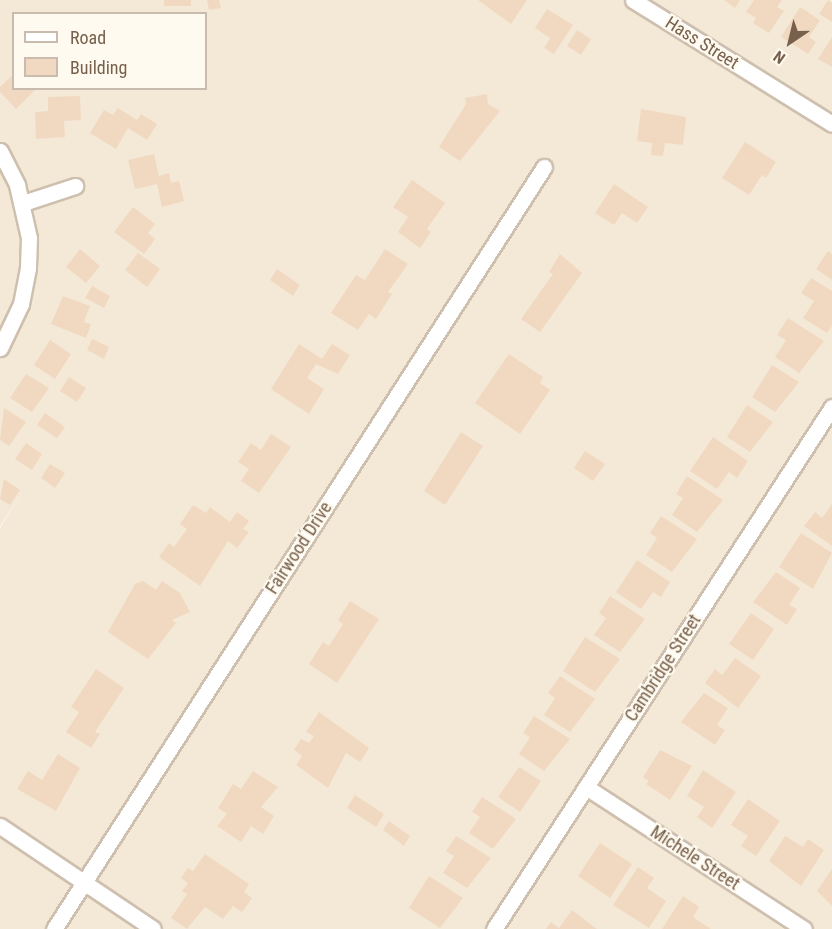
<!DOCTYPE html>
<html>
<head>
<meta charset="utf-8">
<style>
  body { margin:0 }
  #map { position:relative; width:832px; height:929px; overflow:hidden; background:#fcf7e9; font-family:"Roboto Condensed",sans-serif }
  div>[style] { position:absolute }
  .residential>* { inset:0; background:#f4e9d7 }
  .building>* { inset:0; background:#f1d9c1 }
  .roads { filter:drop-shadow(2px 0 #cebfae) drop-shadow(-2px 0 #cebfae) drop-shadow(0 2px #cebfae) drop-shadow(0 -2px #cebfae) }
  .street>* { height:15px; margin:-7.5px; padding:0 7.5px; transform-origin:7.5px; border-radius:7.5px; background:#fff }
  span { translate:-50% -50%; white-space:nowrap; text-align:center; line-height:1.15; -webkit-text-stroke:4.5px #fffaef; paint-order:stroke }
  .street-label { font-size:18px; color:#77604c }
  .legend { position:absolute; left:12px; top:12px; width:195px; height:78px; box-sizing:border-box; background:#fffaef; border:2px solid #c9bcae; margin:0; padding:8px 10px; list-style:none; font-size:18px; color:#77604c }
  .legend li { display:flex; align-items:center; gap:12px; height:30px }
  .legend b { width:30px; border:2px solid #c9bcae }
  .north { position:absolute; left:760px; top:12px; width:60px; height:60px; -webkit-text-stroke:4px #fffaef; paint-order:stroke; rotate:215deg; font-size:16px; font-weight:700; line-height:24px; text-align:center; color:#77604c }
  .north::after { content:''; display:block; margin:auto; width:21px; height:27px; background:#77604c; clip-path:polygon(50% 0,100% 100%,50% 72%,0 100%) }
</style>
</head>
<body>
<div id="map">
  <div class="residential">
    <div style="clip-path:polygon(evenodd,0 0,832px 0,832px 929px,0 929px,0 528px,24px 490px,0 526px,0 0,14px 14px,206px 14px,206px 88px,14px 88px,14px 14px)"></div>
  </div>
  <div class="building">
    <div style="clip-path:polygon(164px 0,191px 0,191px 6px,164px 6px)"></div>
    <div style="clip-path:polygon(207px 0,219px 0,221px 8px,209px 10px)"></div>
    <div style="clip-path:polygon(478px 0,527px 0,511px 24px)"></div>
    <div style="clip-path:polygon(724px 0,740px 0,735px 8px)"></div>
    <div style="clip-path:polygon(754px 0,782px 0,777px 7px,784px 11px,769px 33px,753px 23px,756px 18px,746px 12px)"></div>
    <div style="clip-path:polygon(828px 0,832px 3px,832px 22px,819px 14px)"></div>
    <div style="clip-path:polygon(800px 7px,820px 20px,809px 37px,816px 42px,808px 54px,781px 37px)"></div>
    <div style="clip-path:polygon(547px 9px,573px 25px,554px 54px,544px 48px,550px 38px,535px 28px)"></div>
    <div style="clip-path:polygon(577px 30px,591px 39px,581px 55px,567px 46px)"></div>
    <div style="clip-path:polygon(832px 37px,832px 67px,818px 59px)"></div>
    <div style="clip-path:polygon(14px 74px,14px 88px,37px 88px,16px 109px,0 92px,0 87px)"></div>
    <div style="clip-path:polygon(487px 94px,488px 104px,500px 111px,460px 161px,439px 147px,466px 104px,465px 98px)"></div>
    <div style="clip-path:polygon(80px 96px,81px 120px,64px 121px,65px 137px,36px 139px,35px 112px,48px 111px,48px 97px)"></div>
    <div style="clip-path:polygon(118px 108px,137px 120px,141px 114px,157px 124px,147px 140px,128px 128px,116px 149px,90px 133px,104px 110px,113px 115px)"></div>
    <div style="clip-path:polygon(641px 109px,686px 117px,683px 145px,665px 143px,663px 156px,651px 155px,652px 143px,637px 141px)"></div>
    <div style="clip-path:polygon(745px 142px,776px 162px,766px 178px,762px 175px,749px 195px,722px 178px)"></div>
    <div style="clip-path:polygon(154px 154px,159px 176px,169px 173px,171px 183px,179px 181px,184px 201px,162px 207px,157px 184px,135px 189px,128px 160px)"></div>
    <div style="clip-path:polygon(412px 180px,445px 203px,427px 229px,431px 232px,420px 248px,398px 232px,408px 217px,393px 207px)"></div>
    <div style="clip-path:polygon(614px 184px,648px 207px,637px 223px,622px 213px,614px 225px,595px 213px)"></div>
    <div style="clip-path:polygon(133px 207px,155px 224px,148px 233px,155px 239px,144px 254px,114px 232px)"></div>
    <div style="clip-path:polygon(80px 249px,100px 266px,86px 283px,66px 267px)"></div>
    <div style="clip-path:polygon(385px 249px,408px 264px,388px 292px,392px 294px,376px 319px,369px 314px,358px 330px,331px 313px,356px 275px,365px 280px)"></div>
    <div style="clip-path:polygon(828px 251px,832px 254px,832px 280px,816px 269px)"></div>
    <div style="clip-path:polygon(138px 253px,160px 269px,147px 287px,125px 270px)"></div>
    <div style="clip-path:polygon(560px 254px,582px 273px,540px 332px,521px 319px,553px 274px,549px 272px)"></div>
    <div style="clip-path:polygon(277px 269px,300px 285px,293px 296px,270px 280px)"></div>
    <div style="clip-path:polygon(811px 278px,832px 291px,832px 326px,827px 333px,803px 318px,814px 301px,801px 293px)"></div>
    <div style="clip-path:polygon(92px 286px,110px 296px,104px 308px,85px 298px)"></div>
    <div style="clip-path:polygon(63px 296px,90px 306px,84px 322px,91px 324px,86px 338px,51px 324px)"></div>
    <div style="clip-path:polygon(788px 318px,824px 341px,799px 373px,775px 357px,786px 340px,777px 335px)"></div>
    <div style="clip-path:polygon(92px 339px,109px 347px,104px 359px,87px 350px)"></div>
    <div style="clip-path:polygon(50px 340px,71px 354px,55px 379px,34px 365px)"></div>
    <div style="clip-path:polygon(299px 344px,322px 359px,332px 344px,350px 355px,338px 374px,316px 364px,307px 378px,324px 389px,309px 414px,271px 389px)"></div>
    <div style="clip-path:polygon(509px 354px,543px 377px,540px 383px,550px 390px,520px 434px,475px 403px)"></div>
    <div style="clip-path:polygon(772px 365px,799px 382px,775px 412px,752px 397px)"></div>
    <div style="clip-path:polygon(26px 374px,49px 388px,32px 412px,10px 398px)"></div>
    <div style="clip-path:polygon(69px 377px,86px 388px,77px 402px,60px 391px)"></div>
    <div style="clip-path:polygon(747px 405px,773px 422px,750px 452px,727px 437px)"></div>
    <div style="clip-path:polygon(4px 408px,26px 422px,9px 446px,0 440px)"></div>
    <div style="clip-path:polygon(45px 413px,65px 427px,57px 438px,37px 425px)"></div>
    <div style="clip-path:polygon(461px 432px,483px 446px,445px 505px,424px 491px)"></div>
    <div style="clip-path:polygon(271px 434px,291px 447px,259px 493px,241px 481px,249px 469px,238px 462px,251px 443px,261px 450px)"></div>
    <div style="clip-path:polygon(713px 437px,748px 461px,737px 478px,729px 472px,717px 489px,690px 471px)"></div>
    <div style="clip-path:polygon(26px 443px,42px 454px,32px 470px,15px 459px)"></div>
    <div style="clip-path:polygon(585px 451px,605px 464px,593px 481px,574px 468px)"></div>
    <div style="clip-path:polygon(50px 464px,65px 473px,55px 488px,41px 478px)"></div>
    <div style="clip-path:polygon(687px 476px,723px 500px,697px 532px,672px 515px,683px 498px,676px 494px)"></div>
    <div style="clip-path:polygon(4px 479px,20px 490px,10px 505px,0 499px)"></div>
    <div style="clip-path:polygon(832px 504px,832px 546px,804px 526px,815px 512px,822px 518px)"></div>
    <div style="clip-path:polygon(193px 505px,206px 513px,210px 507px,230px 522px,237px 512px,249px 521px,243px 529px,249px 532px,237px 548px,228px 541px,200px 586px,159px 557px,169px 543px,174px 547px,187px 529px,180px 524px)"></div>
    <div style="clip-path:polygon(661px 516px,697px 539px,672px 572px,646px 555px,657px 538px,650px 533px)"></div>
    <div style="clip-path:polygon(801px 533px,832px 553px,813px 589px,779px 567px)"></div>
    <div style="clip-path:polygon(637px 560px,670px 582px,661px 597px,653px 592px,641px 609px,616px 592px)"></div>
    <div style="clip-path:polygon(776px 572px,800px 588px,789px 605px,797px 609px,787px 625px,753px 602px)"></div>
    <div style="clip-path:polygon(143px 581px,156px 590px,162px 581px,180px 593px,190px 612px,172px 620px,176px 623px,148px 659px,108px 632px,135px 584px)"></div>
    <div style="clip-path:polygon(610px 596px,645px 619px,620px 652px,594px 635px,606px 618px,599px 613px)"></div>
    <div style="clip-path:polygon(350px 601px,379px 619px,337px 683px,309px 664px,323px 642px,329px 646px,343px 624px,338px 620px)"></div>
    <div style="clip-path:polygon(751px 613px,774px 629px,753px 660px,729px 644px)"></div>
    <div style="clip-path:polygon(585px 637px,620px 659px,595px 692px,563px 671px)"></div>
    <div style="clip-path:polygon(735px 658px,761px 676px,738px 708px,705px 683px,715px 669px,722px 675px)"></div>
    <div style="clip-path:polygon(96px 669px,124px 688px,95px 732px,100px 734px,91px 748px,66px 732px,79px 712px,71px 707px)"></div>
    <div style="clip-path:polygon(560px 676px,595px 699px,570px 732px,544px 715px,555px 698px,548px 693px)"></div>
    <div style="clip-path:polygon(704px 693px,728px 708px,717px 725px,725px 730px,715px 745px,681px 722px)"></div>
    <div style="clip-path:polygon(319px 712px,369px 748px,360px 762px,346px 753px,328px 788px,296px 765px,302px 756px,294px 750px,301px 739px,309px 743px,314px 736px,306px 732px)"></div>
    <div style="clip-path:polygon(534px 716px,570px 739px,544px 771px,519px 754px,530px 737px,523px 733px)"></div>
    <div style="clip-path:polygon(660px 750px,692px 766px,670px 800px,646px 784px,649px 781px,643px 777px)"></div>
    <div style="clip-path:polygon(58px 754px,80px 768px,56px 811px,17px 789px,28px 771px,42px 780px)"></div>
    <div style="clip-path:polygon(519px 767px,541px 781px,520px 812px,498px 797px)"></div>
    <div style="clip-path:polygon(703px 770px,736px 792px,712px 828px,697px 817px,704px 807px,687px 796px)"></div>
    <div style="clip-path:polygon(253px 771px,278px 787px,261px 807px,274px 816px,263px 834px,251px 826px,241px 842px,217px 826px,227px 814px,218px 808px,233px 784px,241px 789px)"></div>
    <div style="clip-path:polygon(355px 795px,384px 814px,376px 827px,347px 808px)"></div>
    <div style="clip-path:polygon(482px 797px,516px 819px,493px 849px,469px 833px,480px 817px,472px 812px)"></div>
    <div style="clip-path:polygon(748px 799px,780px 821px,756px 856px,741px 846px,748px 836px,731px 825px)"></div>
    <div style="clip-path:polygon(389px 821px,410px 836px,404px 846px,383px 830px)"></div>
    <div style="clip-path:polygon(456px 836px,491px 858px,467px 888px,443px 873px,454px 856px,446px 851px)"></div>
    <div style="clip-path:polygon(785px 836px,803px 847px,808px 839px,824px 850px,801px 886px,769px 861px)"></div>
    <div style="clip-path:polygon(600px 843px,632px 864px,610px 898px,578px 876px)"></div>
    <div style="clip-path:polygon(205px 854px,249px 884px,244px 892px,252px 898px,242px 912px,233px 906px,223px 919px,205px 907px,187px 929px,171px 918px,187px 894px,182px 891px,188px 883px,181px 878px,188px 868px,193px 871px)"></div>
    <div style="clip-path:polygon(638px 867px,654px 878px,647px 888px,666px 901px,649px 928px,613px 905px)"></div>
    <div style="clip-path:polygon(832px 869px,832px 906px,817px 891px)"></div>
    <div style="clip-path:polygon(429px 876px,463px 898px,440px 928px,409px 908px)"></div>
    <div style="clip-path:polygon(683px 896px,699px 907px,693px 917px,711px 929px,662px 929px)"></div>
    <div style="clip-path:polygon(572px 910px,597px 929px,546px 929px,551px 922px,559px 928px)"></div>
  </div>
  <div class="roads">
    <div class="street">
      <div style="left:633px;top:0;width:234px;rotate:31.9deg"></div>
      <div style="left:0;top:151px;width:38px;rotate:63deg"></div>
      <div style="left:17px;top:185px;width:54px;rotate:77.2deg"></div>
      <div style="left:29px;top:238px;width:30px;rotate:92deg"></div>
      <div style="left:28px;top:268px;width:37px;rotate:101deg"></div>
      <div style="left:21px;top:304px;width:49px;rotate:115.5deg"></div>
      <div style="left:23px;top:203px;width:55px;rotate:-18.1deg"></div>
      <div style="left:586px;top:787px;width:260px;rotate:33.1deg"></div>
      <div style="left:0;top:826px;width:184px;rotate:33.9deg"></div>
      <div style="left:54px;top:929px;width:906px;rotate:-57.26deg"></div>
      <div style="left:494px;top:929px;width:622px;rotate:-57.08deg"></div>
    </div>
  </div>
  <div class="street-label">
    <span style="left:702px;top:43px;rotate:32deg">Hass Street</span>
    <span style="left:299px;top:548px;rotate:-57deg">Fairwood Drive</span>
    <span style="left:663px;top:668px;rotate:-57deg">Cambridge Street</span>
    <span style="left:695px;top:858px;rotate:33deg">Michele Street</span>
  </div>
  <ul class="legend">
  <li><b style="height:8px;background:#fff"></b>Road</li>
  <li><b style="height:16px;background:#f1d9c1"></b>Building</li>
  </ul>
  <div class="north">N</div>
</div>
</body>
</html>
